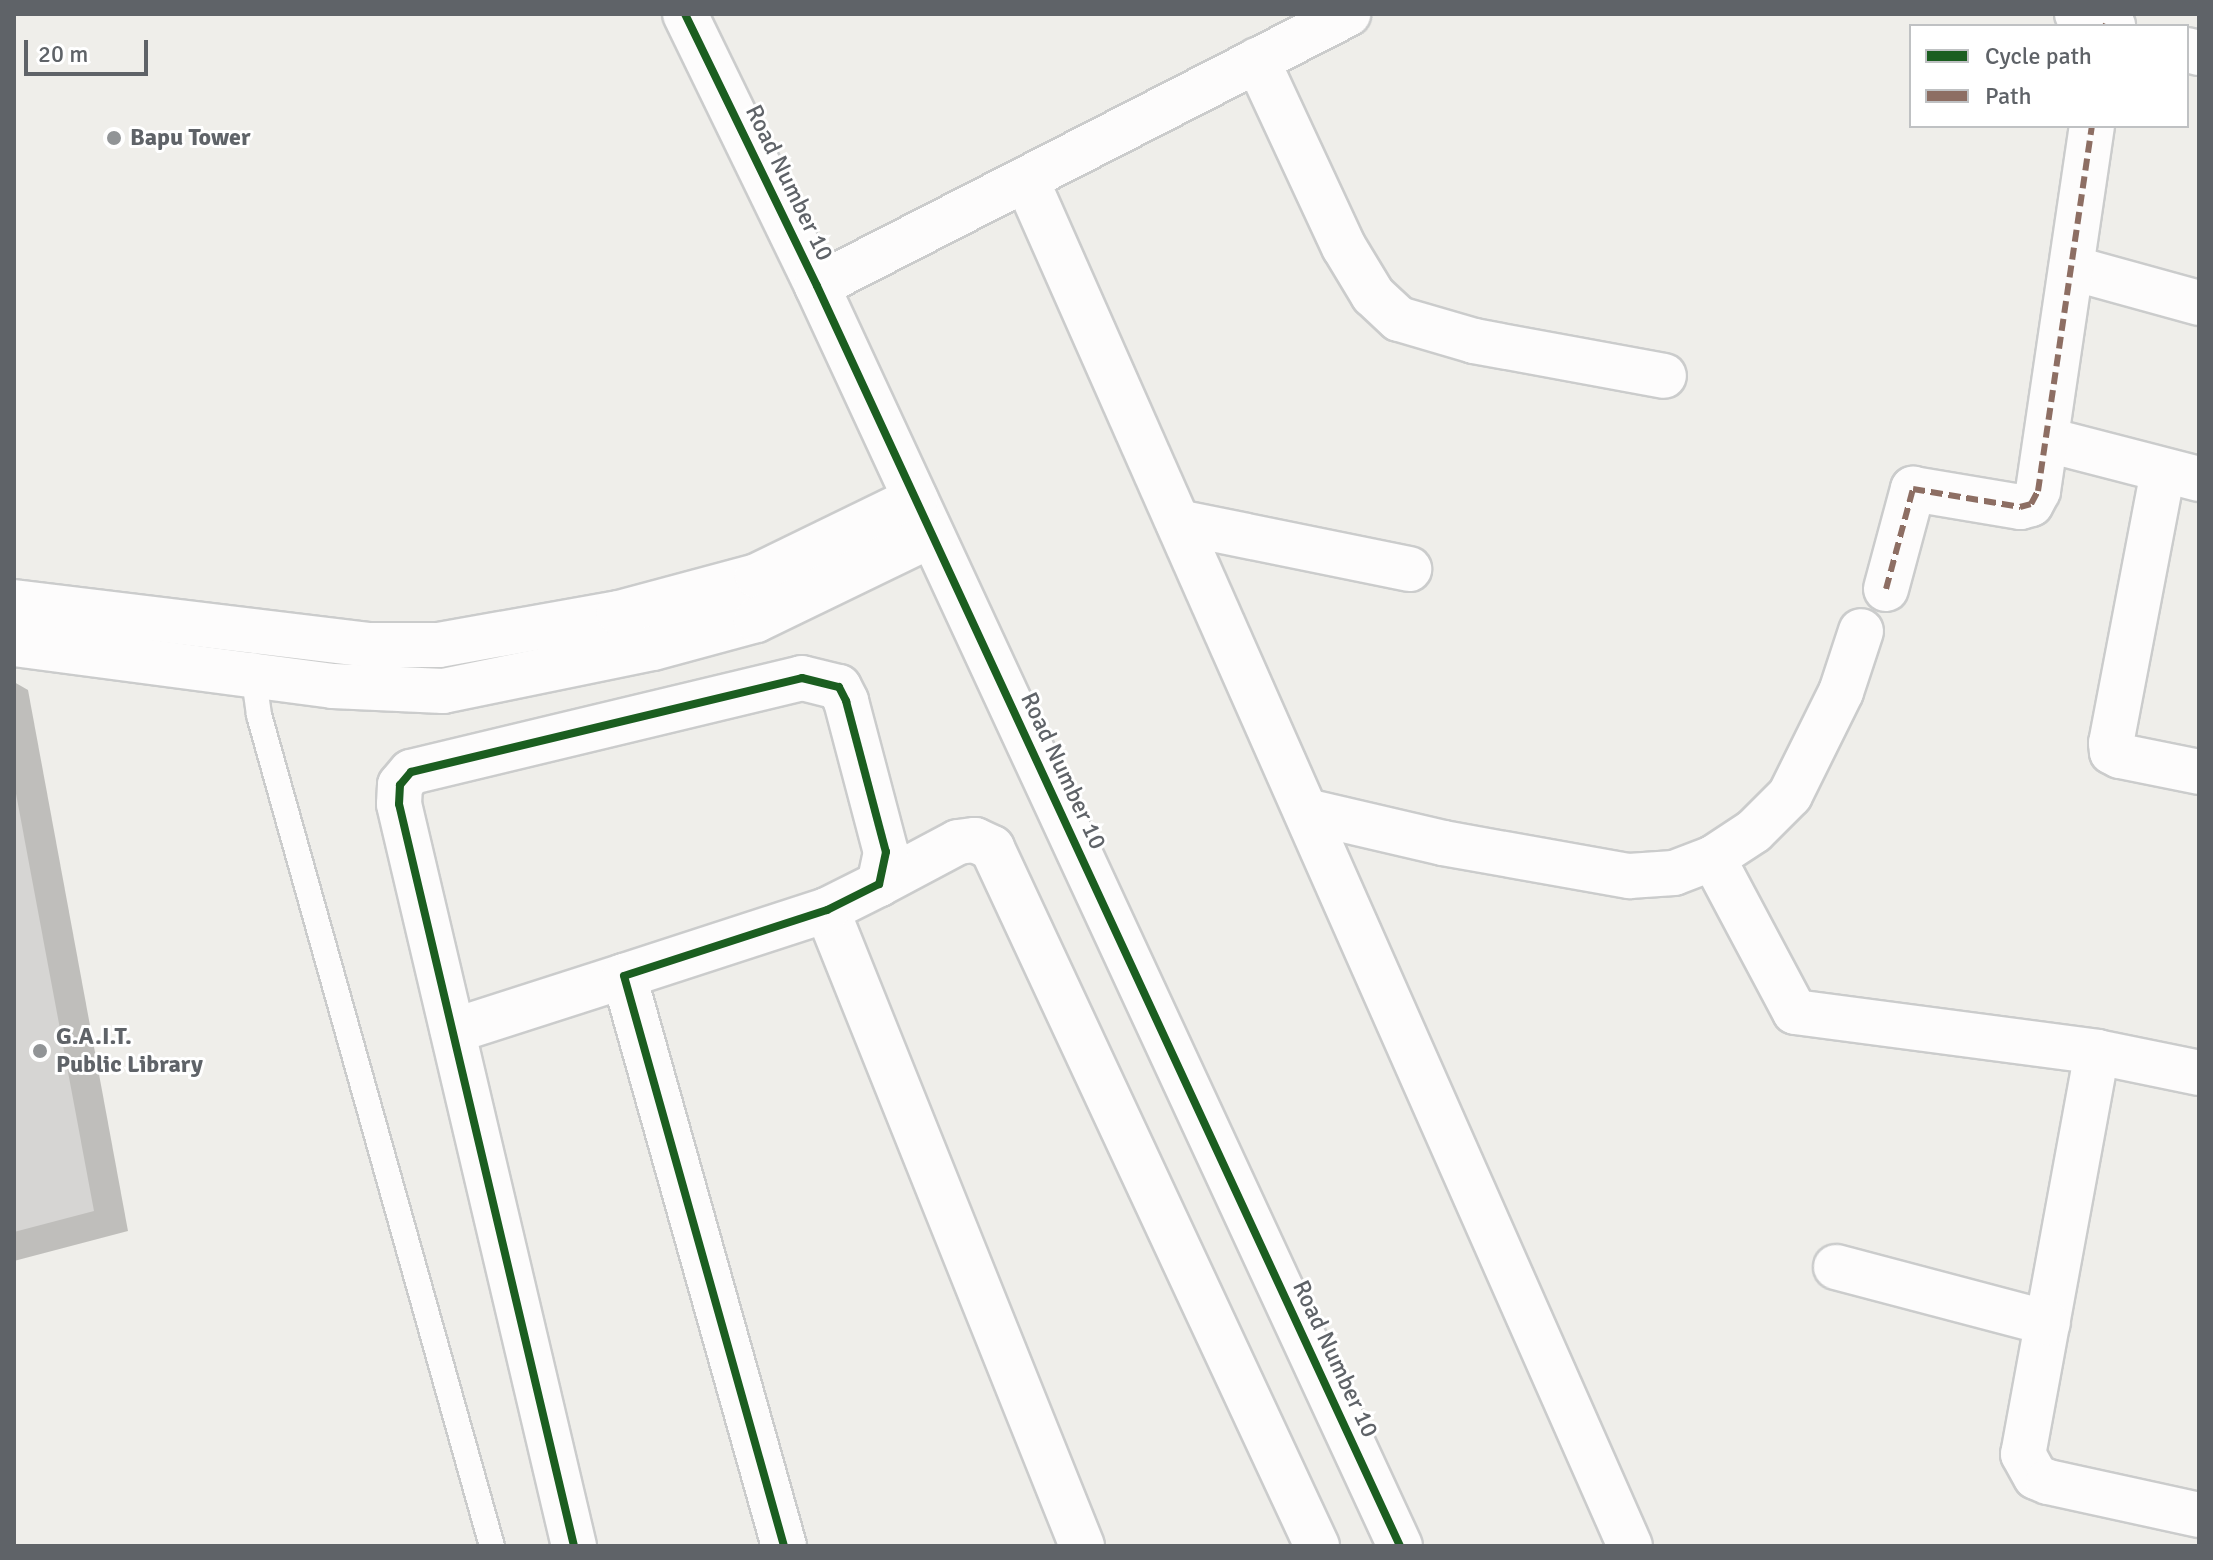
<!DOCTYPE html>
<html>
<head>
<meta charset="utf-8">
<style>
  body { margin:0 }
  #map { position:relative; width:2213px; height:1560px; overflow:hidden; background:#efeeea; font-family:Signika,sans-serif }
  div>[style] { position:absolute }
  .shadow>* { inset:0; background:#0003 }
  .building>* { inset:0; background:#d6d5d3 }
  .roads { filter:drop-shadow(2px 0 #cbcccc) drop-shadow(-2px 0 #cbcccc) drop-shadow(0 2px #cbcccc) drop-shadow(0 -2px #cbcccc) }
  .lane>* { height:24px; margin:-12px; padding:0 12px; transform-origin:12px; border-radius:12px; background:#fdfcfc }
  .street>* { height:44px; margin:-22px; padding:0 22px; transform-origin:22px; border-radius:22px; background:#fdfcfc }
  .quiet>* { height:6px; margin-top:-3px; transform-origin:0; background:repeating-linear-gradient(90deg,#8d6e63 0 12px,transparent 0 18px) }
  .cycleway>* { height:8px; margin:-4px; padding:0 4px; transform-origin:4px; border-radius:4px; background:#1b5e20 }
  .dots>* { width:22px; height:22px; translate:-50% -50%; box-sizing:border-box; border:4px solid #fff; border-radius:50% }
  span { translate:-50% -50%; white-space:nowrap; text-align:center; line-height:1.15; -webkit-text-stroke:6px #fff; paint-order:stroke }
  .poi-label { font-size:24px; color:#5f6368; font-weight:700 }
  .left { translate:0 -50%; text-align:left }
  .street-label { font-size:24px; color:#5f6368 }
  .frame { position:absolute; inset:0; border:16px solid #5f6368; pointer-events:none }
  .legend { position:absolute; left:1909px; top:24px; width:280px; height:104px; box-sizing:border-box; background:#fff; border:2px solid #bfc1c3; margin:0; padding:10px 14px; list-style:none; font-size:24px; color:#5f6368 }
  .legend li { display:flex; align-items:center; gap:16px; height:40px }
  .legend b { width:40px; border:2px solid #bfc1c3 }
  .scale { position:absolute; left:24px; top:40px; width:124px; height:36px; box-sizing:border-box; border:4px solid #5f6368; border-top:0; padding-left:10px; font-size:24px; line-height:28px; white-space:nowrap; color:#5f6368; -webkit-text-stroke:6px #fff; paint-order:stroke }
</style>
</head>
<body>
<div id="map">
  <div class="shadow">
    <div style="clip-path:polygon(14px 682px,28px 690px,128px 1231px,14px 1261px)"></div>
  </div>
  <div class="building">
    <div style="clip-path:polygon(14px 783px,94px 1211px,14px 1232px)"></div>
  </div>
  <div class="roads">
    <div class="lane">
      <div style="left:252px;top:665px;width:50px;rotate:82deg"></div>
      <div style="left:259px;top:715px;width:863px;rotate:74.34deg"></div>
    </div>
    <div class="street">
      <div style="left:685px;top:14px;width:302px;rotate:64.1deg"></div>
      <div style="left:817px;top:286px;width:1388px;rotate:65.17deg"></div>
      <div style="left:2077px;top:14px;width:38px;rotate:18deg"></div>
      <div style="left:2187px;top:50px;width:12px;rotate:14deg"></div>
      <div style="left:1257px;top:60px;width:206px;rotate:65.1deg"></div>
      <div style="left:1344px;top:247px;width:56px;rotate:58.9deg"></div>
      <div style="left:1373px;top:295px;width:35px;rotate:43deg"></div>
      <div style="left:1399px;top:319px;width:78px;rotate:16.3deg"></div>
      <div style="left:1474px;top:341px;width:193px;rotate:10.4deg"></div>
      <div style="left:1026px;top:179px;width:1494px;rotate:66.16deg"></div>
      <div style="left:2072px;top:268px;width:132px;rotate:15.4deg"></div>
      <div style="left:817px;top:286px;width:597px;rotate:-27.12deg"></div>
      <div style="left:2048px;top:440px;width:156px;rotate:14.5deg"></div>
      <div style="left:2163px;top:471px;width:277px;rotate:100.8deg"></div>
      <div style="left:2111px;top:743px;width:9px;rotate:84deg"></div>
      <div style="left:2112px;top:752px;width:9px;rotate:27deg"></div>
      <div style="left:2120px;top:756px;width:81px;rotate:11.4deg"></div>
      <div style="left:1178px;top:522px;width:236px;rotate:11.5deg"></div>
      <div style="left:1886px;top:589px;width:104px;rotate:-74.9deg"></div>
      <div style="left:1913px;top:489px;width:109px;rotate:9.5deg"></div>
      <div style="left:2020px;top:507px;width:11px;rotate:-15deg"></div>
      <div style="left:2031px;top:504px;width:15px;rotate:-62deg"></div>
      <div style="left:2038px;top:491px;width:369px;rotate:-81.6deg"></div>
      <div style="left:14px;top:602px;width:356px;rotate:6.9deg"></div>
      <div style="left:367px;top:645px;width:72px"></div>
      <div style="left:439px;top:645px;width:183px;rotate:-10.1deg"></div>
      <div style="left:619px;top:613px;width:143px;rotate:-15deg"></div>
      <div style="left:757px;top:576px;width:176px;rotate:-26deg"></div>
      <div style="left:14px;top:644px;width:322px;rotate:7.5deg"></div>
      <div style="left:333px;top:686px;width:110px;rotate:2.6deg"></div>
      <div style="left:443px;top:691px;width:214px;rotate:-11.6deg"></div>
      <div style="left:653px;top:648px;width:107px;rotate:-15.2deg"></div>
      <div style="left:756px;top:620px;width:195px;rotate:-25.8deg"></div>
      <div style="left:1306px;top:811px;width:141px;rotate:13.1deg"></div>
      <div style="left:1443px;top:843px;width:189px;rotate:10.1deg"></div>
      <div style="left:1629px;top:876px;width:45px;rotate:-3.8deg"></div>
      <div style="left:1674px;top:873px;width:42px;rotate:-21deg"></div>
      <div style="left:1713px;top:858px;width:49px;rotate:-33.4deg"></div>
      <div style="left:1754px;top:831px;width:51px;rotate:-45deg"></div>
      <div style="left:1790px;top:795px;width:115px;rotate:-63.7deg"></div>
      <div style="left:1841px;top:692px;width:64px;rotate:-71.8deg"></div>
      <div style="left:1713px;top:858px;width:174px;rotate:62deg"></div>
      <div style="left:1795px;top:1012px;width:305px;rotate:7.5deg"></div>
      <div style="left:2097px;top:1052px;width:104px;rotate:11.6deg"></div>
      <div style="left:879px;top:884px;width:89px;rotate:-28deg"></div>
      <div style="left:958px;top:842px;width:17px;rotate:-7deg"></div>
      <div style="left:975px;top:840px;width:19px;rotate:25deg"></div>
      <div style="left:992px;top:848px;width:770px;rotate:65.03deg"></div>
      <div style="left:827px;top:910px;width:685px;rotate:68.15deg"></div>
      <div style="left:453px;top:1031px;width:180px;rotate:-17.8deg"></div>
      <div style="left:2097px;top:1052px;width:409px;rotate:100.4deg"></div>
      <div style="left:2023px;top:1454px;width:26px;rotate:61deg"></div>
      <div style="left:2036px;top:1477px;width:13px;rotate:23deg"></div>
      <div style="left:2048px;top:1482px;width:155px;rotate:12.3deg"></div>
      <div style="left:1836px;top:1267px;width:219px;rotate:14.8deg"></div>
      <div style="left:574px;top:1546px;width:762px;rotate:-103.27deg"></div>
      <div style="left:399px;top:804px;width:19px;rotate:-87deg"></div>
      <div style="left:400px;top:785px;width:17px;rotate:-50deg"></div>
      <div style="left:411px;top:772px;width:402px;rotate:-13.5deg"></div>
      <div style="left:802px;top:678px;width:38px;rotate:14deg"></div>
      <div style="left:839px;top:687px;width:16px;rotate:63deg"></div>
      <div style="left:846px;top:701px;width:156px;rotate:75.2deg"></div>
      <div style="left:886px;top:852px;width:33px;rotate:102deg"></div>
      <div style="left:879px;top:884px;width:58px;rotate:153.4deg"></div>
      <div style="left:827px;top:910px;width:213px;rotate:162deg"></div>
      <div style="left:624px;top:976px;width:592px;rotate:74.32deg"></div>
    </div>
  </div>
  <div class="quiet">
    <div style="left:2105px;top:26px;width:2px;rotate:-63deg"></div>
    <div style="left:1886px;top:589px;width:104px;rotate:-74.9deg"></div>
    <div style="left:1913px;top:489px;width:109px;rotate:9.5deg"></div>
    <div style="left:2020px;top:507px;width:11px;rotate:-15deg"></div>
    <div style="left:2031px;top:504px;width:15px;rotate:-62deg"></div>
    <div style="left:2038px;top:491px;width:369px;rotate:-81.6deg"></div>
  </div>
  <div class="cycleway">
    <div style="left:685px;top:14px;width:302px;rotate:64.1deg"></div>
    <div style="left:817px;top:286px;width:1388px;rotate:65.17deg"></div>
    <div style="left:574px;top:1546px;width:762px;rotate:-103.27deg"></div>
    <div style="left:399px;top:804px;width:19px;rotate:-87deg"></div>
    <div style="left:400px;top:785px;width:17px;rotate:-50deg"></div>
    <div style="left:411px;top:772px;width:402px;rotate:-13.5deg"></div>
    <div style="left:802px;top:678px;width:38px;rotate:14deg"></div>
    <div style="left:839px;top:687px;width:16px;rotate:63deg"></div>
    <div style="left:846px;top:701px;width:156px;rotate:75.2deg"></div>
    <div style="left:886px;top:852px;width:33px;rotate:102deg"></div>
    <div style="left:879px;top:884px;width:58px;rotate:153.4deg"></div>
    <div style="left:827px;top:910px;width:213px;rotate:162deg"></div>
    <div style="left:624px;top:976px;width:592px;rotate:74.32deg"></div>
  </div>
  <div class="dots">
    <div style="left:114px;top:138px;background:#919496"></div>
    <div style="left:40px;top:1051px;background:#919496"></div>
  </div>
  <div class="poi-label">
    <span class="left" style="left:130px;top:138px">Bapu Tower</span>
    <span class="left" style="left:56px;top:1051px">G.A.I.T.<br>Public Library</span>
  </div>
  <div class="street-label">
    <span style="left:789px;top:183px;rotate:64deg">Road Number 10</span>
    <span style="left:1063px;top:771px;rotate:65deg">Road Number 10</span>
    <span style="left:1335px;top:1359px;rotate:65deg">Road Number 10</span>
  </div>
  <div class="frame"></div>
  <ul class="legend">
  <li><b style="height:10px;background:#1b5e20"></b>Cycle path</li>
  <li><b style="height:10px;background:#8d6e63"></b>Path</li>
  </ul>
  <div class="scale">20 m</div>
</div>
</body>
</html>
